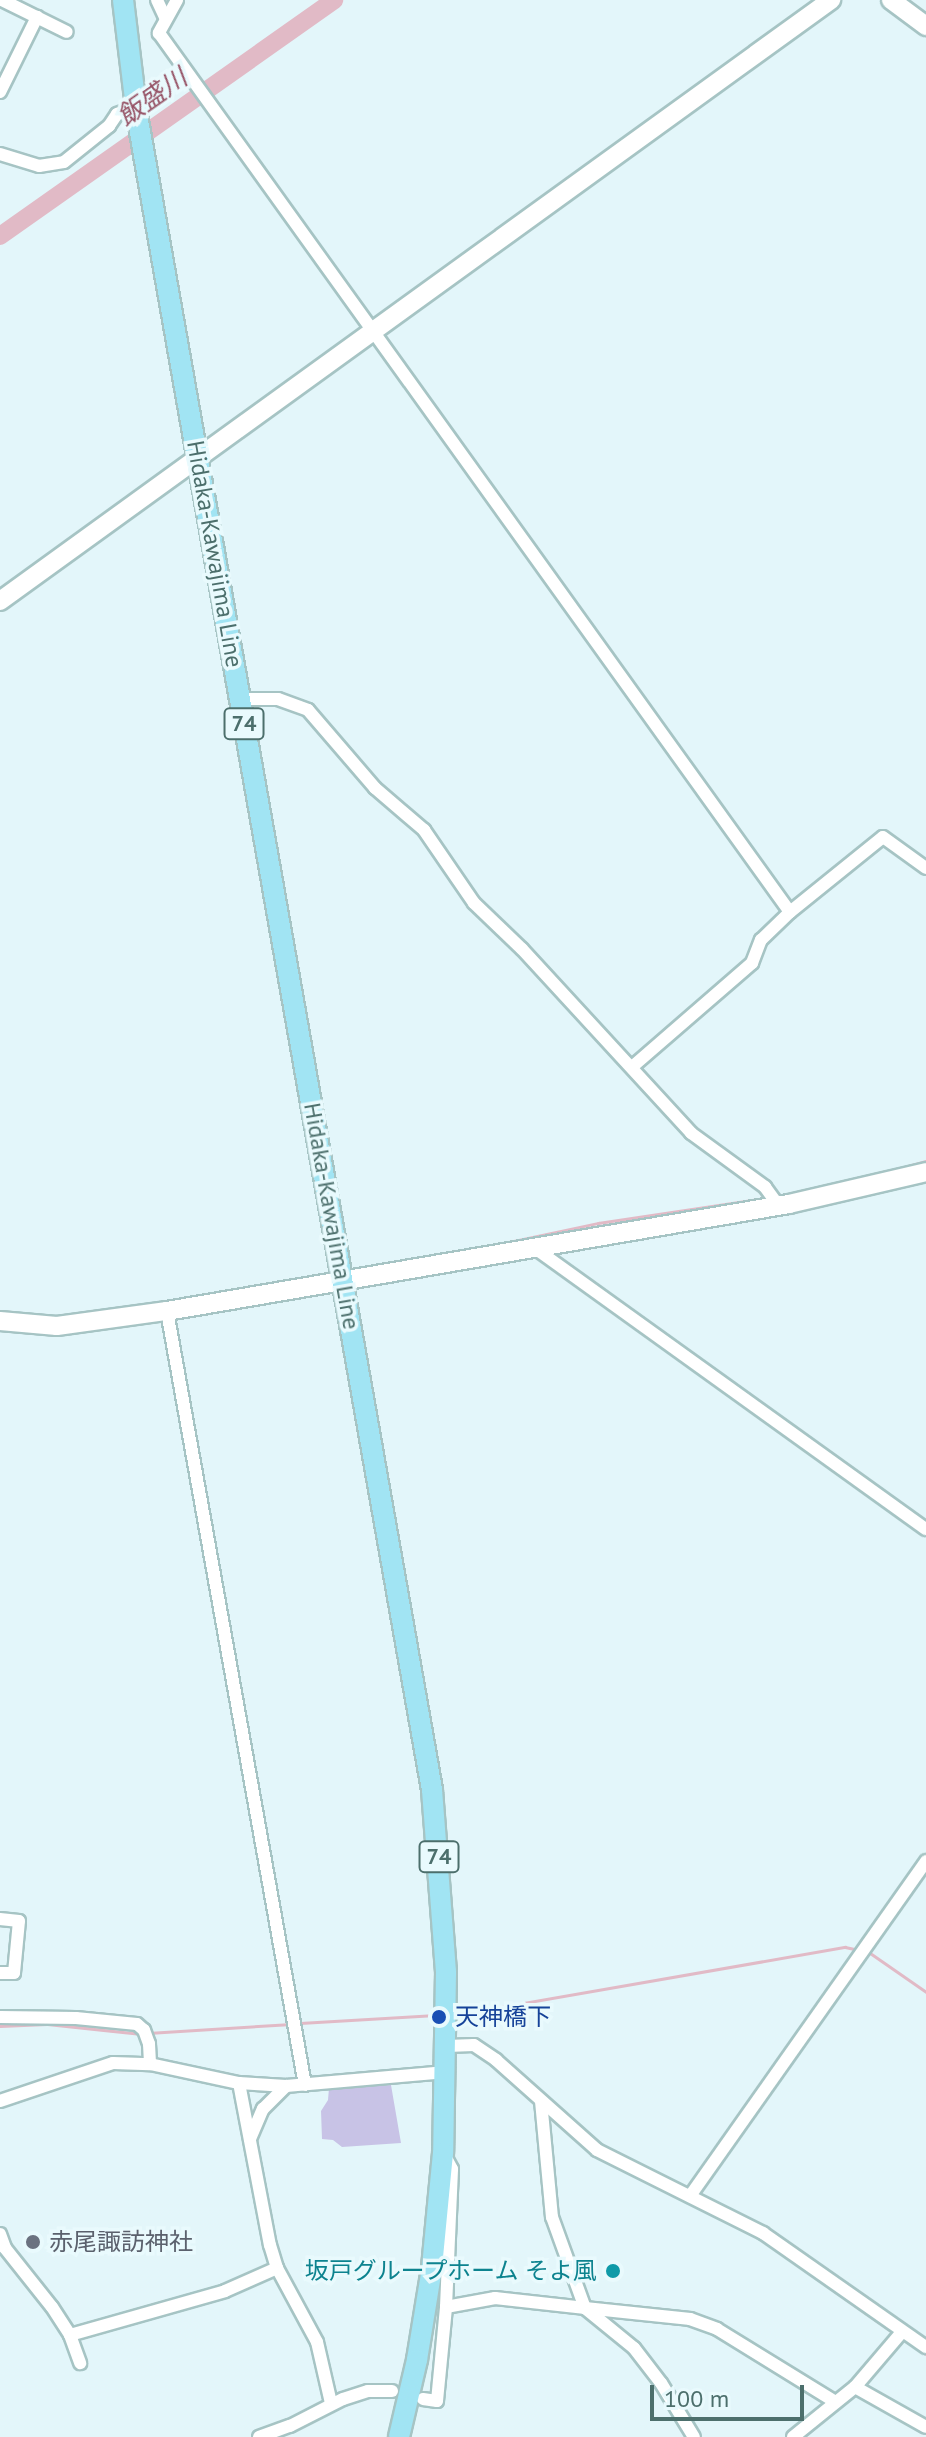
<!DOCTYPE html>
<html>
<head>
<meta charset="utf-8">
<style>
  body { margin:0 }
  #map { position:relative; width:926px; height:2437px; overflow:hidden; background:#e3f6fa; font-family:"PT Sans","Noto Sans JP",sans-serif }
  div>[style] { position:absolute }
  .green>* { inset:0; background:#c8c3e6 }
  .stream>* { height:3px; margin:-1.5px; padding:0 1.5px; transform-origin:1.5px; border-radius:1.5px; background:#e1bac6 }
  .river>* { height:18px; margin:-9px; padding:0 9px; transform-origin:9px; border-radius:9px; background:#e1bac6 }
  .roads { filter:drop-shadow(2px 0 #a6c4c4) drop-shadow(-2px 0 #a6c4c4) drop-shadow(0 2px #a6c4c4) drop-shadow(0 -2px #a6c4c4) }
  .street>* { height:12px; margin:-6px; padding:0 6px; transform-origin:6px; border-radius:6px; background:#fff }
  .secondary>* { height:18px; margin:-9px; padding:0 9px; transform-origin:9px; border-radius:9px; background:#fff }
  .primary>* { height:20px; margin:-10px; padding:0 10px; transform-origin:10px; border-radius:10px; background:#a1e4f3 }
  .dots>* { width:22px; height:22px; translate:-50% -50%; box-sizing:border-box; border:4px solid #e9fafd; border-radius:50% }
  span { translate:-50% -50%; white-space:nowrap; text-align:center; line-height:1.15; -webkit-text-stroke:7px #e9fafd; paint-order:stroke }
  .shield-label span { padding:2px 6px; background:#e9fafd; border:2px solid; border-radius:6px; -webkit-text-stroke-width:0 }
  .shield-label { font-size:22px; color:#4c6f6c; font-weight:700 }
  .street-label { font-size:24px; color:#4c6f6c }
  .transit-label { font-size:24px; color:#164399 }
  .left { translate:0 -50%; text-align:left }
  .worship-label { font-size:24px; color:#5b616d }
  .culture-label { font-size:24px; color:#0d838f }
  .right { translate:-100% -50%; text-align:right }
  .water-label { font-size:26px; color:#955164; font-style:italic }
  .scale { position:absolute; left:650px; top:2385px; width:154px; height:36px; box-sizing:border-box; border:4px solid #4c6f6c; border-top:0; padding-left:10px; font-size:24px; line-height:28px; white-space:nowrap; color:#4c6f6c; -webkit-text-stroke:6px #e9fafd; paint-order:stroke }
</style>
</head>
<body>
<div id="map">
  <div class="green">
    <div style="clip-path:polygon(391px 2085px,401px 2143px,342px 2147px,333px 2140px,322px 2139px,321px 2111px,328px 2100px,329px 2088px)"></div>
  </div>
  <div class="stream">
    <div style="left:879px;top:1174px;width:49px;rotate:-15.5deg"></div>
    <div style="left:786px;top:1195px;width:56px;rotate:-12.3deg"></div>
    <div style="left:485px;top:1247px;width:116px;rotate:-12deg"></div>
    <div style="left:598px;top:1223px;width:169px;rotate:-8.5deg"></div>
    <div style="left:867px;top:1951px;width:72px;rotate:34.8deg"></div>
    <div style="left:472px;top:2012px;width:379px;rotate:-9.9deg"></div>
    <div style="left:845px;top:1947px;width:14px;rotate:12deg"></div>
    <div style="left:300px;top:2023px;width:136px;rotate:-3.4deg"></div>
    <div style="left:0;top:2026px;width:47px;rotate:-2.4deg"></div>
    <div style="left:47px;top:2024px;width:95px;rotate:6.1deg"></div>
    <div style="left:148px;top:2033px;width:144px;rotate:-3.6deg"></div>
    <div style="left:803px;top:2269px;width:113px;rotate:35.2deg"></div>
    <div style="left:901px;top:2338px;width:30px;rotate:33deg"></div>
  </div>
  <div class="river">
    <div style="left:0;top:236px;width:409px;rotate:-35.2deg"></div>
  </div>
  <div class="roads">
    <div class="street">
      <div style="left:2px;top:0;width:72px;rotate:26.2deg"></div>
      <div style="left:157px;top:0;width:19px;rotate:65deg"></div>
      <div style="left:177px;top:0;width:38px;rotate:119deg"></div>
      <div style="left:159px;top:33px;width:1082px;rotate:54.33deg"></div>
      <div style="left:0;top:92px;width:84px;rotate:-63.7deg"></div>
      <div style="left:0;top:154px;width:41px;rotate:17.1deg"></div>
      <div style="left:39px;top:166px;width:25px;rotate:-9deg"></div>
      <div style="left:64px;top:162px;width:58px;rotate:-38.7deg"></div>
      <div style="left:109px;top:126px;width:14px;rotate:-56deg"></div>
      <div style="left:117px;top:114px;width:20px;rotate:-20deg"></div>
      <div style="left:240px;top:699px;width:38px"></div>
      <div style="left:278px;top:699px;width:32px;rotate:20deg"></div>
      <div style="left:308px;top:710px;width:103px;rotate:49.3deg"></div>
      <div style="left:375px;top:788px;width:65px;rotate:40.6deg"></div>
      <div style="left:424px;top:830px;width:88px;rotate:55.6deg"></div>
      <div style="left:474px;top:903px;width:66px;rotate:43.8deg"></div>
      <div style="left:522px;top:949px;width:250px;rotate:47.4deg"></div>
      <div style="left:691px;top:1133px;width:92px;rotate:36.1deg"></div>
      <div style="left:765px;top:1187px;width:22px;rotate:54deg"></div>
      <div style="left:632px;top:1067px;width:159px;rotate:-40.9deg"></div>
      <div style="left:752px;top:963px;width:25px;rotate:-69deg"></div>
      <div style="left:761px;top:940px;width:40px;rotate:-44deg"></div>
      <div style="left:790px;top:912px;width:119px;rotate:-38.9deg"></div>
      <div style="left:883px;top:837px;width:53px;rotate:35.8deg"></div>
      <div style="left:536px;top:1249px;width:480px;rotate:35.7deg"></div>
      <div style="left:167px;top:1311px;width:786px;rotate:79.89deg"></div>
      <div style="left:0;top:1919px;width:19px;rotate:6deg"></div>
      <div style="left:19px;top:1921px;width:52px;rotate:95.5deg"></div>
      <div style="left:14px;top:1973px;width:14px;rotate:180deg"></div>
      <div style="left:0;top:2017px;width:76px;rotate:0.8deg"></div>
      <div style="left:76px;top:2018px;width:61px;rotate:5.6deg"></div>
      <div style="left:137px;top:2024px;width:9px;rotate:41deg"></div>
      <div style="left:144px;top:2030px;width:15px;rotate:70deg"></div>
      <div style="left:149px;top:2044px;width:20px;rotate:87deg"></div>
      <div style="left:447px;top:2046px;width:27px;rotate:-2deg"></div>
      <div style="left:474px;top:2045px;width:27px;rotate:34deg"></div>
      <div style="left:496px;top:2060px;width:135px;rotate:41.7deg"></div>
      <div style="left:597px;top:2150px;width:186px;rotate:26.6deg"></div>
      <div style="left:763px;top:2233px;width:199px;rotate:35deg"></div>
      <div style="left:239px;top:2083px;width:165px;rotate:79.2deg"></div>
      <div style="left:270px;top:2245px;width:24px;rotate:73deg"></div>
      <div style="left:277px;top:2268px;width:84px;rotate:61.6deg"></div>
      <div style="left:317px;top:2342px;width:63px;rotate:77.1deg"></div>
      <div style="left:0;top:2101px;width:119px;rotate:-18.6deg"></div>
      <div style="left:113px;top:2063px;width:37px;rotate:2deg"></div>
      <div style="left:150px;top:2064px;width:91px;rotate:12.1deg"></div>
      <div style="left:239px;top:2083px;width:47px;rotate:3.7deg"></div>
      <div style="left:286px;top:2086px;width:161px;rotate:-5deg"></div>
      <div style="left:541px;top:2101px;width:117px;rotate:84.6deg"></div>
      <div style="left:552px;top:2217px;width:97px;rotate:70.1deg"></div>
      <div style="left:585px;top:2308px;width:106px;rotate:6deg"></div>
      <div style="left:690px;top:2319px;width:29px;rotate:20deg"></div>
      <div style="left:717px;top:2329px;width:137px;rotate:31.6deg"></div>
      <div style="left:250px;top:2139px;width:33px;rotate:-67deg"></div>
      <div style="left:263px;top:2109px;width:33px;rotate:-45deg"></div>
      <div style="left:690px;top:2196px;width:410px;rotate:-54.8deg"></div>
      <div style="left:0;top:2234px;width:15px;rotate:70deg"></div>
      <div style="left:5px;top:2248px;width:75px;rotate:51.5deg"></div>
      <div style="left:52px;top:2307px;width:33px;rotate:57deg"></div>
      <div style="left:70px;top:2335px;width:30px;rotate:70deg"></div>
      <div style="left:446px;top:2307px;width:50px;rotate:-10.4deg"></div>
      <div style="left:495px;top:2298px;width:91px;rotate:6.3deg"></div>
      <div style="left:585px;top:2308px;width:63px;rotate:39.2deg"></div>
      <div style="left:634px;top:2348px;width:44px;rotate:52.4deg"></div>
      <div style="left:661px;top:2383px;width:63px;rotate:58.6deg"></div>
      <div style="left:70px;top:2335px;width:161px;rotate:-15.8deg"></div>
      <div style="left:225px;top:2291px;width:57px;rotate:-23.9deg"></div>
      <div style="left:855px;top:2387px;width:81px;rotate:29.4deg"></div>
      <div style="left:423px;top:2399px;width:14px;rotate:8deg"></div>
      <div style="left:437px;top:2401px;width:94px;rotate:-84.5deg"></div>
      <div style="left:446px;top:2307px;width:138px;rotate:-87.5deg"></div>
      <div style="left:452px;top:2169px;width:15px;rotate:-118deg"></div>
      <div style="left:259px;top:2437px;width:33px;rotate:-20deg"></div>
      <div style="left:290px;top:2426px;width:59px;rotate:-27deg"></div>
      <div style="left:343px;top:2399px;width:26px;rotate:-18deg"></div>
      <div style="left:368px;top:2391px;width:24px"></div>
      <div style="left:793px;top:2437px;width:80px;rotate:-38.9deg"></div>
      <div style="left:855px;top:2387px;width:72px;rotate:-49.5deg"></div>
    </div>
    <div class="secondary">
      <div style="left:891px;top:0;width:44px;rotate:36.6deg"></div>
      <div style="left:0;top:601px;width:1026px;rotate:-35.88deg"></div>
      <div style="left:0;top:1321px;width:57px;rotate:5deg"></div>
      <div style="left:57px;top:1326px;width:111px;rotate:-7.8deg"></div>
      <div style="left:167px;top:1311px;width:631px;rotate:-9.76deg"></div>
      <div style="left:789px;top:1204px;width:141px;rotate:-13.1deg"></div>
    </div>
    <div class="primary">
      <div style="left:123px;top:0;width:116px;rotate:83.1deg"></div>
      <div style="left:137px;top:115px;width:1701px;rotate:80.01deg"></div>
      <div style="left:432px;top:1790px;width:183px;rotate:85.6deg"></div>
      <div style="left:446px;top:1972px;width:181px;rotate:90.9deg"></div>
      <div style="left:443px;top:2153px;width:116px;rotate:95.5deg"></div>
      <div style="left:432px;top:2268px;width:93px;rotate:99.3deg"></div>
      <div style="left:417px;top:2360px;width:79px;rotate:103.2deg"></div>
    </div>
  </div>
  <div class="dots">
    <div style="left:439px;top:2017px;background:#1a4fb4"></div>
    <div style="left:33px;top:2242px;background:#6b7280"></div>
    <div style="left:613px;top:2271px;background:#0f9aa8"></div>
  </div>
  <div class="shield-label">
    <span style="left:244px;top:724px">74</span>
    <span style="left:439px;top:1857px">74</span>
  </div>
  <div class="street-label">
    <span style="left:215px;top:554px;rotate:80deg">Hidaka-Kawajima Line</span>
    <span style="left:332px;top:1216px;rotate:80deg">Hidaka-Kawajima Line</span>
  </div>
  <div class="transit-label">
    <span class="left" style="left:455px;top:2017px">天神橋下</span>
  </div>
  <div class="worship-label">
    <span class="left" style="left:49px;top:2242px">赤尾諏訪神社</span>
  </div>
  <div class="culture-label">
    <span class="right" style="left:597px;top:2271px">坂戸グループホーム そよ風</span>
  </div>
  <div class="water-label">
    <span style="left:152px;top:97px;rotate:-35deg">飯盛川</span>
  </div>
  <div class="scale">100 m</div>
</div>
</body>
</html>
